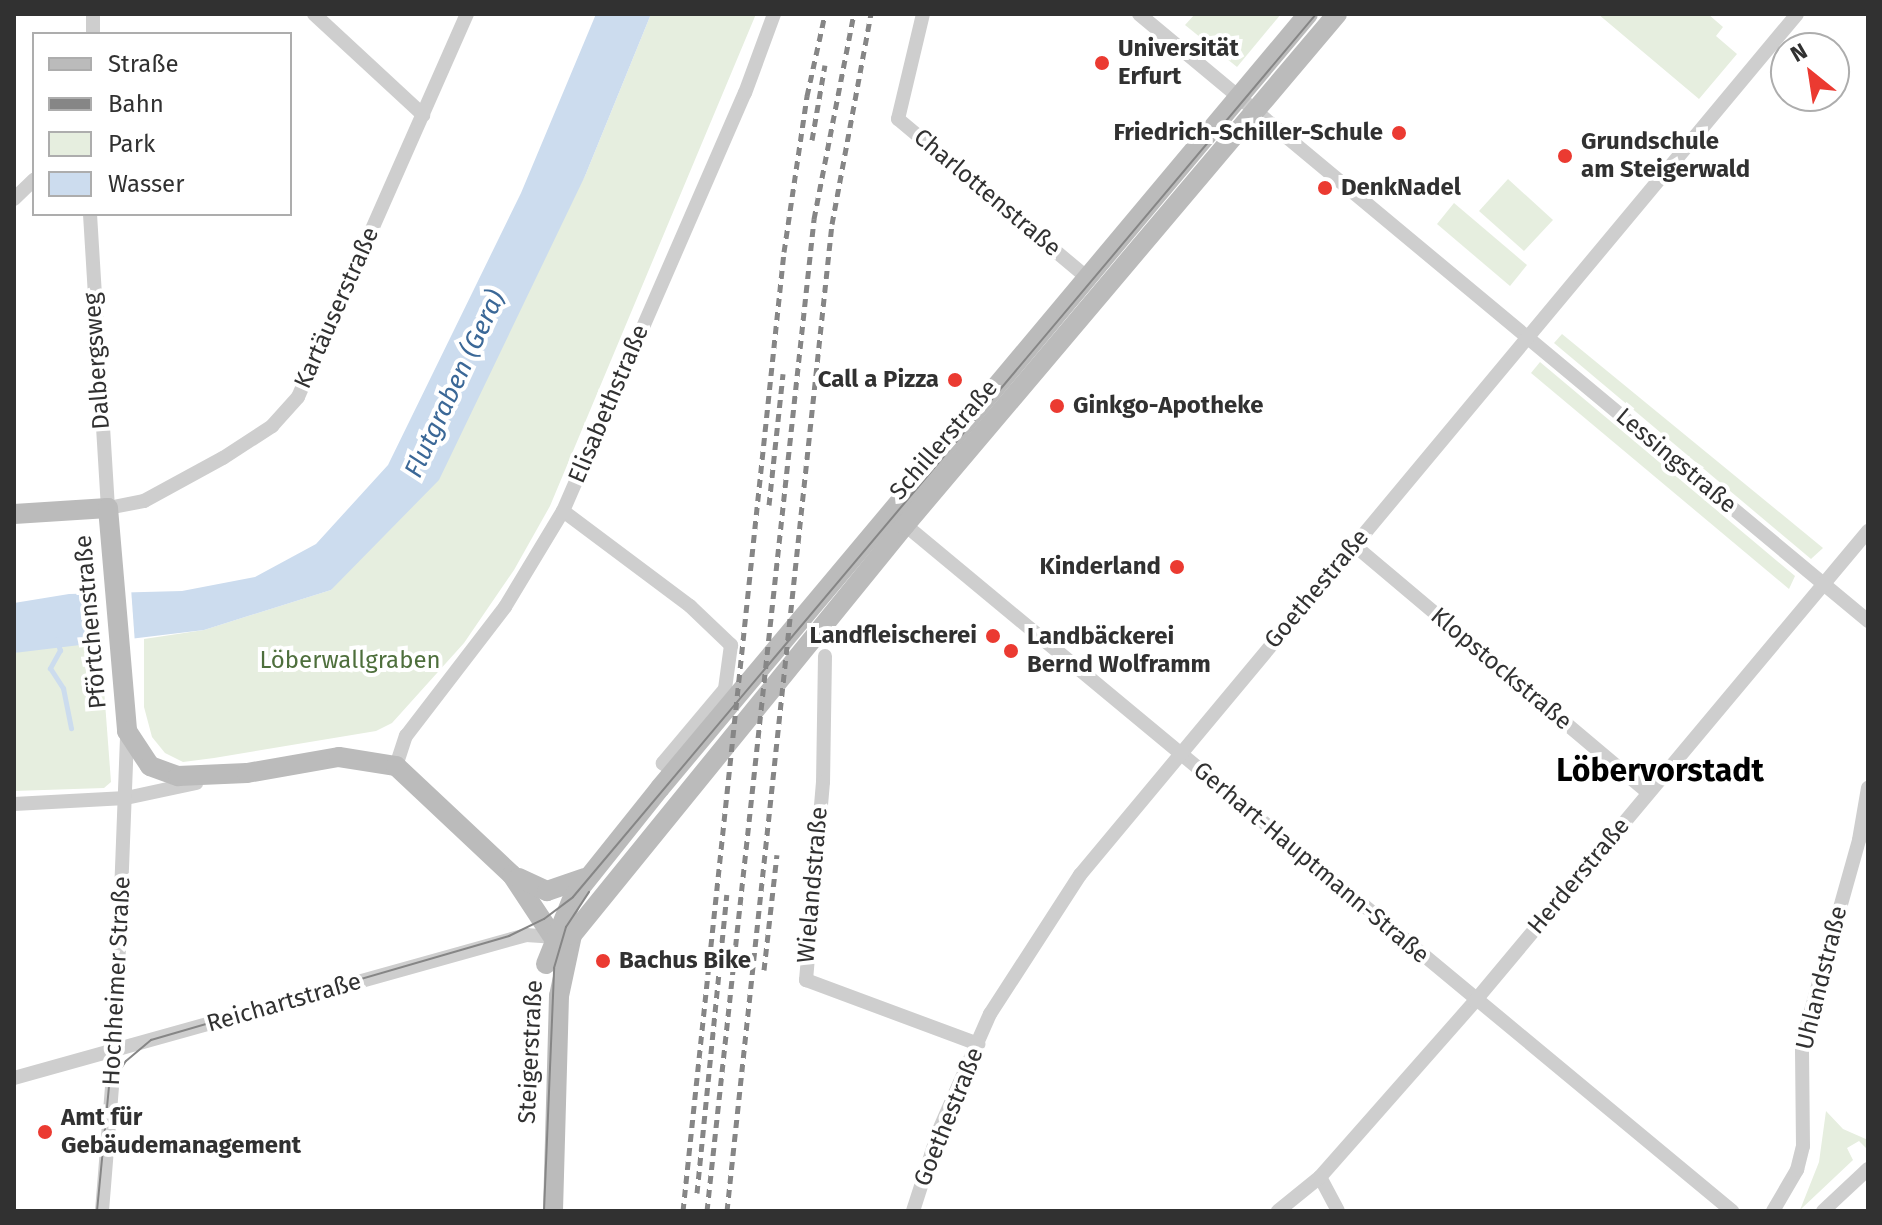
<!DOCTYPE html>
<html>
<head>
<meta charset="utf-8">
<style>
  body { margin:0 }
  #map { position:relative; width:1882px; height:1225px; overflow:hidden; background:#fff; font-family:"Fira Sans",sans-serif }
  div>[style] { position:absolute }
  .green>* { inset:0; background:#e6eedf }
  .water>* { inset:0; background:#ccdcee }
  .pier>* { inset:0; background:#fff }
  .stream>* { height:5px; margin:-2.5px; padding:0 2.5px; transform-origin:2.5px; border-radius:2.5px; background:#ccdcee }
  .street>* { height:14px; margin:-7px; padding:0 7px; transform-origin:7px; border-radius:7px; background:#cecece }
  .secondary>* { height:20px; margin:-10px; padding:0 10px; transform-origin:10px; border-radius:10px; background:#bbb }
  .tram>* { height:2px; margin:-1px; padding:0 1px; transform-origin:1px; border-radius:1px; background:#868686 }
  .rail>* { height:5px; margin-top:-2.5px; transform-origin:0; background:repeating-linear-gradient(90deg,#868686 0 8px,transparent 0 14px) }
  .dots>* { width:22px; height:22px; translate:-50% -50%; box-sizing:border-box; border:4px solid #fff; border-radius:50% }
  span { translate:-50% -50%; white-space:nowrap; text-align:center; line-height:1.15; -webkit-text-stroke:8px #fff; paint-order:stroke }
  .poi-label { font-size:24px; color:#313131; font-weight:700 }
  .left { translate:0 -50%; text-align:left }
  .right { translate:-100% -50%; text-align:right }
  .street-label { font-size:24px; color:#313131 }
  .park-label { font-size:24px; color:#4e6f3c }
  .water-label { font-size:26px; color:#3b6897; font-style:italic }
  .district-label { font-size:32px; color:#000; font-weight:700 }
  .frame { position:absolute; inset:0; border:16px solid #313131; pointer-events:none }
  .legend { position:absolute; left:32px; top:32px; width:260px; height:184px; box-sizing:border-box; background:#fff; border:2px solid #adadad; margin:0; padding:10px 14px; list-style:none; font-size:24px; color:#313131 }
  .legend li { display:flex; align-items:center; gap:16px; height:40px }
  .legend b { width:40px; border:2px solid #adadad }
  .north { position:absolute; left:1770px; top:32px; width:80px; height:80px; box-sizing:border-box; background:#fff; border:2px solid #adadad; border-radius:50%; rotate:330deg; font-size:22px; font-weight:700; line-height:32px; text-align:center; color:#313131 }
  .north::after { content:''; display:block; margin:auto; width:28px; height:36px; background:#eb3a31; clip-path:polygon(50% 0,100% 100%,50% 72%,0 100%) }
</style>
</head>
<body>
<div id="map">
  <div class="green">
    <div style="clip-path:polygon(651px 14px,756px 14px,550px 506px,514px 570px,464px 643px,392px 723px,376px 731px,214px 758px,183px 762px,165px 753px,152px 737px,144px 707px,144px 639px,204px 630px,331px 590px,585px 176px)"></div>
    <div style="clip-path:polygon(1195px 14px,1281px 14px,1237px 67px,1185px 25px)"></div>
    <div style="clip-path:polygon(1598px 14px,1708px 14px,1723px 27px,1716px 36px,1737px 54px,1699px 99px)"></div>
    <div style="clip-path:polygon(1508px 179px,1553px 220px,1524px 251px,1479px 211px)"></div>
    <div style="clip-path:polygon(1454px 203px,1527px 265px,1510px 286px,1437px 224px)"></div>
    <div style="clip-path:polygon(1562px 334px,1823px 548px,1811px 559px,1554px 343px)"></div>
    <div style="clip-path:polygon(1540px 362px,1795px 576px,1789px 589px,1531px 373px)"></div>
    <div style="clip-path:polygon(54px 644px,92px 645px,103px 676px,111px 782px,104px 788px,14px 791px,14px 653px)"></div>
    <div style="clip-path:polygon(1826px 1111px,1843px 1129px,1868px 1140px,1868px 1150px,1859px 1141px,1847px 1148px,1853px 1160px,1800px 1210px,1819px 1162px)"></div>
  </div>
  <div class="water">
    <div style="clip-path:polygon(596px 14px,651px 14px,585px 176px,439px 480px,331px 590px,204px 630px,14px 653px,14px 603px,69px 594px,182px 591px,255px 577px,316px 544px,388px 465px,521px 193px)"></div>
  </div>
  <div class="pier">
    <div style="clip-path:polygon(131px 588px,135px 644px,101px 648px,97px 589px)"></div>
  </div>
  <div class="stream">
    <div style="left:56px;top:639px;width:12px;rotate:70deg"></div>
    <div style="left:60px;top:650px;width:21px;rotate:119deg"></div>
    <div style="left:50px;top:668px;width:24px;rotate:57deg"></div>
    <div style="left:63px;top:688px;width:41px;rotate:78.7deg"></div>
  </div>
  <div class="street">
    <div style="left:314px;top:14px;width:149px;rotate:42.8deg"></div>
    <div style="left:923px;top:14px;width:108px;rotate:103.4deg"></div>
    <div style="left:898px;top:119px;width:243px;rotate:40deg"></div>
    <div style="left:1139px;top:14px;width:949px;rotate:39.78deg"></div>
    <div style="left:93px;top:34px;width:20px;rotate:-90deg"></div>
    <div style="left:14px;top:199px;width:28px;rotate:-44deg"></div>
    <div style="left:90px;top:214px;width:295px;rotate:86.5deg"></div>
    <div style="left:108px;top:508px;width:37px;rotate:-11deg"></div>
    <div style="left:144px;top:501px;width:90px;rotate:-28.6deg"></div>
    <div style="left:223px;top:458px;width:59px;rotate:-33.1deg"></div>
    <div style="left:272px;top:426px;width:39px;rotate:-48deg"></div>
    <div style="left:298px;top:397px;width:419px;rotate:-66.2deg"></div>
    <div style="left:563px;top:511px;width:159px;rotate:36.8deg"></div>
    <div style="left:690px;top:606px;width:57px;rotate:43.6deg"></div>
    <div style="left:731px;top:645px;width:44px;rotate:97.8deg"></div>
    <div style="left:725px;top:689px;width:97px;rotate:130deg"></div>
    <div style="left:663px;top:763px;width:13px;rotate:42deg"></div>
    <div style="left:898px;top:519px;width:1084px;rotate:39.68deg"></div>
    <div style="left:1354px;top:545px;width:385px;rotate:40.1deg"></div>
    <div style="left:825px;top:656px;width:126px;rotate:90.9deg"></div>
    <div style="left:823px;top:782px;width:199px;rotate:94.9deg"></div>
    <div style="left:806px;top:980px;width:184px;rotate:20.4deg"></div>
    <div style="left:396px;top:766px;width:32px;rotate:-72deg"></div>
    <div style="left:406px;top:736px;width:163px;rotate:-52.5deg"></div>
    <div style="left:505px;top:607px;width:112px;rotate:-58.9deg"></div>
    <div style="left:563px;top:511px;width:456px;rotate:-66.5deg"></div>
    <div style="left:745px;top:93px;width:84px;rotate:-69.8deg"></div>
    <div style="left:14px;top:804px;width:112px;rotate:-3.1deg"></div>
    <div style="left:126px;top:798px;width:72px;rotate:-12.1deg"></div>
    <div style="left:14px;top:1078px;width:532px;rotate:-15.6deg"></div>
    <div style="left:526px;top:935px;width:27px;rotate:4deg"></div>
    <div style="left:1320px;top:1177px;width:38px;rotate:62deg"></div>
    <div style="left:102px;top:1211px;width:162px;rotate:-85.4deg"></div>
    <div style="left:115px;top:1050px;width:318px;rotate:-87.8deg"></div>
    <div style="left:913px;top:1211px;width:85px;rotate:-72.2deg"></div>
    <div style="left:939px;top:1130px;width:127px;rotate:-66.3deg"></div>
    <div style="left:990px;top:1014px;width:166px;rotate:-57.1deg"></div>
    <div style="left:1080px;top:875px;width:1120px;rotate:-50.21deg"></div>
    <div style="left:1278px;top:1211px;width:54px;rotate:-39deg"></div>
    <div style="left:1320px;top:1177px;width:235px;rotate:-48.6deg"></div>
    <div style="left:1475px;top:1001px;width:613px;rotate:-50.1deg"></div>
    <div style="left:1773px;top:1211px;width:48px;rotate:-59.7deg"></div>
    <div style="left:1797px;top:1170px;width:25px;rotate:-76deg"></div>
    <div style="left:1803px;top:1146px;width:103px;rotate:-90.6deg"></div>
    <div style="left:1802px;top:1043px;width:211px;rotate:-74.3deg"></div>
    <div style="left:1859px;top:840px;width:53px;rotate:-80.2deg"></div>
    <div style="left:1823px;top:1211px;width:62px;rotate:-43deg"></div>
  </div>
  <div class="secondary">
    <div style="left:14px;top:514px;width:94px;rotate:-3.7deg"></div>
    <div style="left:108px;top:508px;width:224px;rotate:85.1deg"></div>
    <div style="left:127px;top:731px;width:42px;rotate:56.7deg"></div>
    <div style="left:150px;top:766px;width:30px;rotate:20deg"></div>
    <div style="left:178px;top:776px;width:69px;rotate:-2.5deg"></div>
    <div style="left:247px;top:773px;width:93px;rotate:-9.9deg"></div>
    <div style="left:339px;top:757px;width:58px;rotate:9deg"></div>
    <div style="left:396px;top:766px;width:159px;rotate:43.2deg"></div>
    <div style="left:512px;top:875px;width:82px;rotate:56.5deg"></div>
    <div style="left:519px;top:878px;width:31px;rotate:25deg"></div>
    <div style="left:547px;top:891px;width:40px;rotate:-18.9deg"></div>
    <div style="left:546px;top:964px;width:72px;rotate:-68.1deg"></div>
    <div style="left:573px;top:897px;width:139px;rotate:-51.4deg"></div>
    <div style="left:660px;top:788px;width:1009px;rotate:-50.06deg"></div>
    <div style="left:553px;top:1211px;width:215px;rotate:-88.4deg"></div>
    <div style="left:559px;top:996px;width:62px;rotate:-78deg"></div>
    <div style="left:572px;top:935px;width:528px;rotate:-50.92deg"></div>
    <div style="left:905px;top:525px;width:669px;rotate:-49.79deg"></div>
  </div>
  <div class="tram">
    <div style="left:97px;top:1211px;width:125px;rotate:-84.5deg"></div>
    <div style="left:109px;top:1087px;width:31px;rotate:-57deg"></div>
    <div style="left:126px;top:1061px;width:33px;rotate:-40deg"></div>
    <div style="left:151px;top:1040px;width:373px;rotate:-16.2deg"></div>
    <div style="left:509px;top:936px;width:39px;rotate:-26deg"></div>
    <div style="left:544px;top:919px;width:36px;rotate:-37deg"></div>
    <div style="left:573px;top:897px;width:1154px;rotate:-49.92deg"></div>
    <div style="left:544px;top:1211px;width:243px;rotate:-87.6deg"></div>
    <div style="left:554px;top:968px;width:43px;rotate:-73.7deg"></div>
    <div style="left:566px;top:927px;width:42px;rotate:-56.7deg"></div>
  </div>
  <div class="rail">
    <div style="left:812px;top:140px;width:76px;rotate:-80.2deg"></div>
    <div style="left:769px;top:505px;width:132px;rotate:-83.9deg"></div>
    <div style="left:764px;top:970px;width:116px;rotate:-83.6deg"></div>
    <div style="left:697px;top:1193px;width:300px;rotate:-84.3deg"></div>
    <div style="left:683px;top:1211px;width:964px;rotate:-83.99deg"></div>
    <div style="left:784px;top:252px;width:158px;rotate:-81.6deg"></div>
    <div style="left:807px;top:96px;width:84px;rotate:-77.6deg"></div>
    <div style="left:707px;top:1211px;width:998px;rotate:-83.84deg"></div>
    <div style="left:814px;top:219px;width:209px;rotate:-79deg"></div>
    <div style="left:727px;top:1211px;width:993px;rotate:-83.93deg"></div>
    <div style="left:832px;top:224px;width:214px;rotate:-79.5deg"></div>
  </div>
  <div class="dots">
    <div style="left:1102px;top:63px;background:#eb3a31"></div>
    <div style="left:1399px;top:133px;background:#eb3a31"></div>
    <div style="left:1565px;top:156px;background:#eb3a31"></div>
    <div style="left:1325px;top:188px;background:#eb3a31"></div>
    <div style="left:955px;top:380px;background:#eb3a31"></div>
    <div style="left:1057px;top:406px;background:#eb3a31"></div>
    <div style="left:1177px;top:567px;background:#eb3a31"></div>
    <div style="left:993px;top:636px;background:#eb3a31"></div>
    <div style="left:1011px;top:651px;background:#eb3a31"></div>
    <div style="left:603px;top:961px;background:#eb3a31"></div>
    <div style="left:45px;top:1132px;background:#eb3a31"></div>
  </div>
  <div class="poi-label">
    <span class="left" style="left:1118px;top:63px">Universität<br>Erfurt</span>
    <span class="right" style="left:1383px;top:133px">Friedrich-Schiller-Schule</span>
    <span class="left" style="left:1581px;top:156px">Grundschule<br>am Steigerwald</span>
    <span class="left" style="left:1341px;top:188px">DenkNadel</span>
    <span class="right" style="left:939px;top:380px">Call a Pizza</span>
    <span class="left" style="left:1073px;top:406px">Ginkgo-Apotheke</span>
    <span class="right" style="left:1161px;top:567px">Kinderland</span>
    <span class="right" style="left:977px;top:636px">Landfleischerei</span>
    <span class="left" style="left:1027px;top:651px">Landbäckerei<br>Bernd Wolframm</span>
    <span class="left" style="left:619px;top:961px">Bachus Bike</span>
    <span class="left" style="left:61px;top:1132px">Amt für<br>Gebäudemanagement</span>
  </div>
  <div class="street-label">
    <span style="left:987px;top:193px;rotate:40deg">Charlottenstraße</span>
    <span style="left:337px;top:308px;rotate:-66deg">Kartäuserstraße</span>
    <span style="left:97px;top:361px;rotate:-94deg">Dalbergsweg</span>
    <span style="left:609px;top:404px;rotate:-67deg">Elisabethstraße</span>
    <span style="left:944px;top:440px;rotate:-49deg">Schillerstraße</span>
    <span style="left:1676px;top:461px;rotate:40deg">Lessingstraße</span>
    <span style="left:1317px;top:589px;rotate:-50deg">Goethestraße</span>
    <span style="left:91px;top:622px;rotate:-95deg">Pförtchenstraße</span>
    <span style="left:1501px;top:669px;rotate:40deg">Klopstockstraße</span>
    <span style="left:1311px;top:863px;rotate:40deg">Gerhart-Hauptmann-Straße</span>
    <span style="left:1579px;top:876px;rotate:-50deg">Herderstraße</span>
    <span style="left:813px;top:885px;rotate:-85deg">Wielandstraße</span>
    <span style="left:1822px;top:978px;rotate:-76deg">Uhlandstraße</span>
    <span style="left:117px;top:981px;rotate:-87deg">Hochheimer Straße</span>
    <span style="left:284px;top:1003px;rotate:-16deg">Reichartstraße</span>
    <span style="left:531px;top:1052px;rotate:-87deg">Steigerstraße</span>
    <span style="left:949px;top:1117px;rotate:-68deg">Goethestraße</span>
  </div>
  <div class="park-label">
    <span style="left:350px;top:661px">Löberwallgraben</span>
  </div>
  <div class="water-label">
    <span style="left:455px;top:384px;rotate:-65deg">Flutgraben (Gera)</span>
  </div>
  <div class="district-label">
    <span style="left:1660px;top:770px">Löbervorstadt</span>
  </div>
  <div class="frame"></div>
  <ul class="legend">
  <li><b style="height:10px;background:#bbb"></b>Straße</li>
  <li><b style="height:10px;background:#868686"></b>Bahn</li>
  <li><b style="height:22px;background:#e6eedf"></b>Park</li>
  <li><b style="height:22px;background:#ccdcee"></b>Wasser</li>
  </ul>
  <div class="north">N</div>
</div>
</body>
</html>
